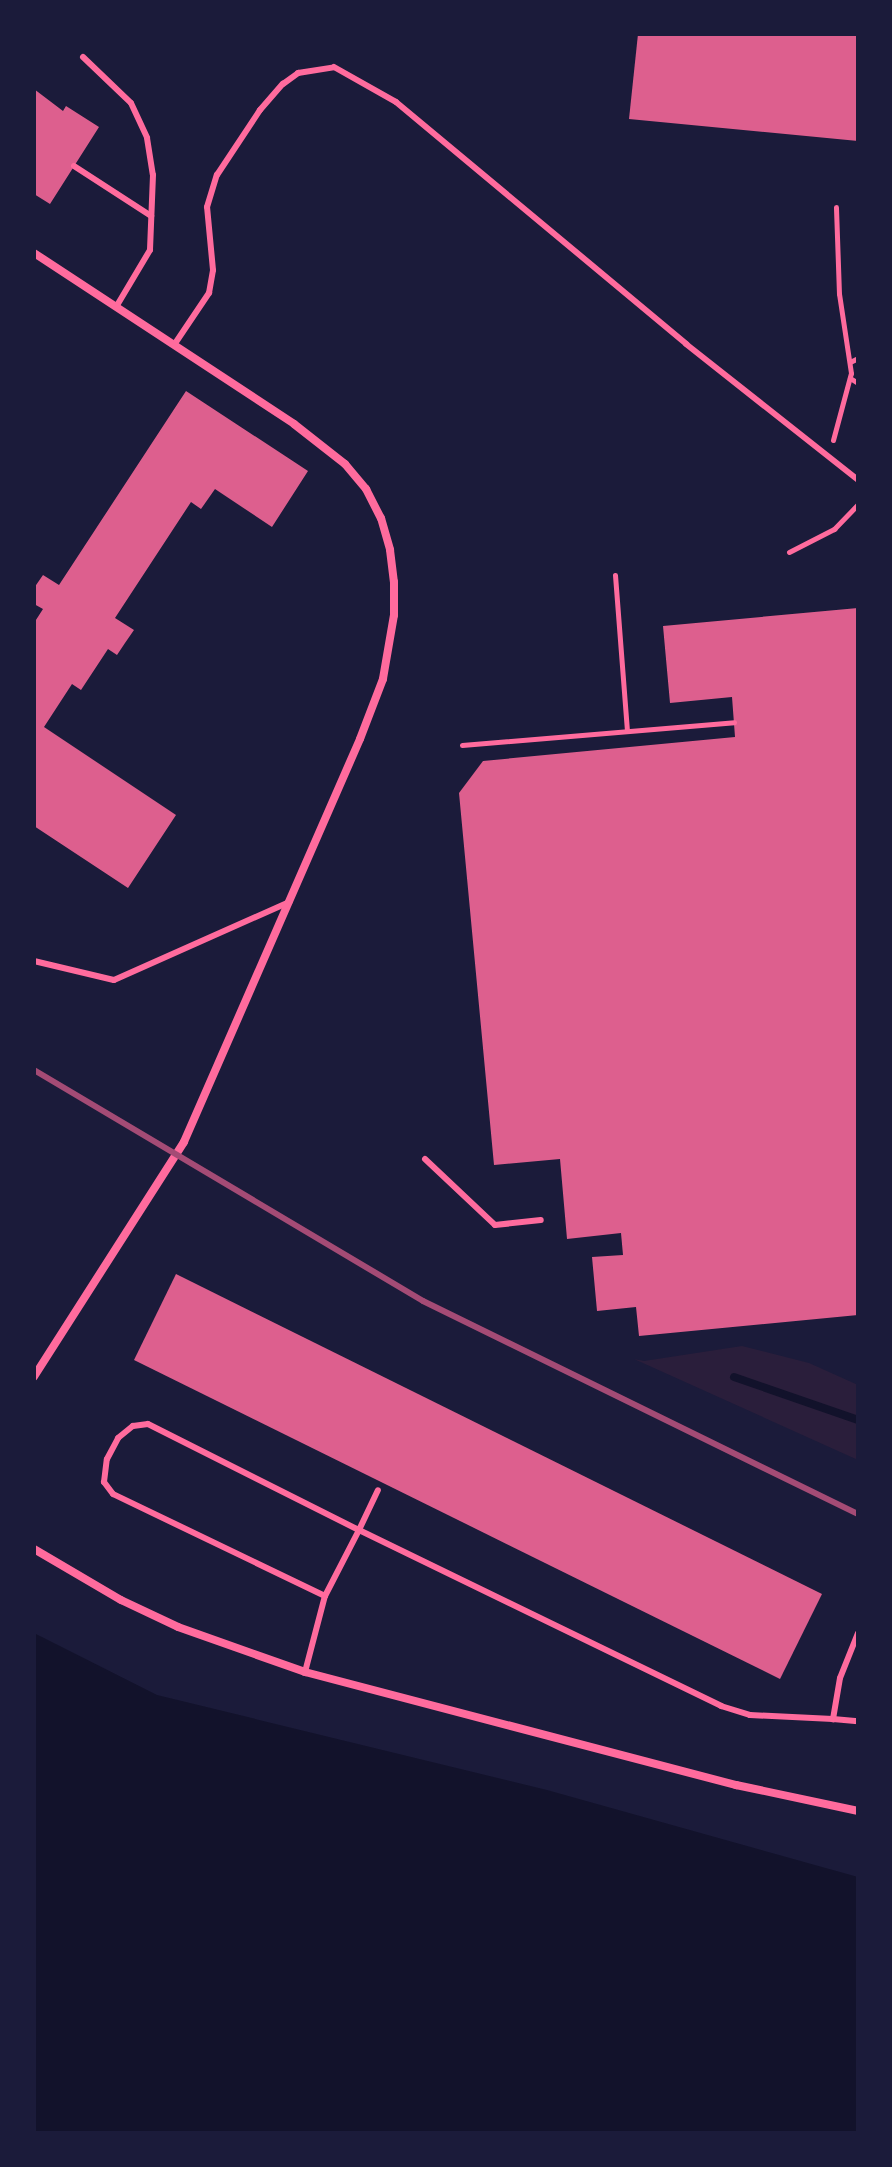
<!DOCTYPE html>
<html>
<head>
<meta charset="utf-8">
<style>
  body { margin:0 }
  #map { position:relative; width:892px; height:2167px; overflow:hidden; background:#1b1b3a; font-family:Raleway,sans-serif }
  div>[style] { position:absolute }
  .green>* { inset:0; background:#2a1e3b }
  .water>* { inset:0; background:#12122b }
  .stream>* { height:8px; margin:-4px; padding:0 4px; transform-origin:4px; border-radius:4px; background:#12122b }
  .building>* { inset:0; background:#dd5f8e }
  .path>* { height:5px; margin:-2.5px; padding:0 2.5px; transform-origin:2.5px; border-radius:2.5px; background:#ff6b9d }
  .service>* { height:6px; margin:-3px; padding:0 3px; transform-origin:3px; border-radius:3px; background:#ff6b9d }
  .minor>* { height:8px; margin:-4px; padding:0 4px; transform-origin:4px; border-radius:4px; background:#ff6b9d }
  .rail>* { height:6px; margin:-3px; padding:0 3px; transform-origin:3px; border-radius:3px; background:#a44b75 }
  span { translate:-50% -50%; white-space:nowrap; text-align:center; line-height:1.15; -webkit-text-stroke:6px #1b1b3a; paint-order:stroke }
  .frame { position:absolute; inset:0; border:36px solid #1b1b3a; pointer-events:none }
</style>
</head>
<body>
<div id="map">
  <div class="green">
    <div style="clip-path:polygon(742px 1346px,809px 1363px,858px 1385px,858px 1460px,634px 1359px,644px 1361px)"></div>
  </div>
  <div class="water">
    <div style="clip-path:polygon(34px 1633px,157px 1695px,547px 1790px,858px 1877px,858px 2133px,34px 2133px)"></div>
  </div>
  <div class="stream">
    <div style="left:734px;top:1377px;width:131px;rotate:19.1deg"></div>
  </div>
  <div class="building">
    <div style="clip-path:polygon(638px 34px,858px 34px,858px 141px,629px 119px)"></div>
    <div style="clip-path:polygon(34px 89px,63px 111px,66px 106px,99px 127px,50px 204px,34px 194px)"></div>
    <div style="clip-path:polygon(186px 391px,308px 471px,272px 527px,215px 489px,201px 509px,191px 502px,115px 618px,134px 630px,125px 643px,117px 655px,108px 649px,81px 690px,72px 684px,44px 727px,176px 815px,128px 888px,34px 826px,34px 623px,43px 609px,34px 604px,34px 588px,43px 575px,59px 585px)"></div>
    <div style="clip-path:polygon(858px 608px,858px 1315px,639px 1336px,636px 1307px,597px 1311px,592px 1257px,623px 1255px,621px 1233px,567px 1239px,560px 1159px,494px 1165px,459px 793px,483px 761px,735px 737px,732px 697px,670px 703px,663px 626px)"></div>
    <div style="clip-path:polygon(176px 1274px,822px 1594px,780px 1679px,134px 1360px)"></div>
  </div>
  <div class="path">
    <div style="left:850px;top:362px;width:9px;rotate:-27deg"></div>
    <div style="left:850px;top:378px;width:9px;rotate:32deg"></div>
    <div style="left:833px;top:440px;width:69px;rotate:-75deg"></div>
    <div style="left:851px;top:373px;width:80px;rotate:-98.6deg"></div>
    <div style="left:839px;top:294px;width:87px;rotate:-92deg"></div>
    <div style="left:789px;top:552px;width:51px;rotate:-27.1deg"></div>
    <div style="left:834px;top:529px;width:35px;rotate:-46deg"></div>
    <div style="left:615px;top:575px;width:156px;rotate:85.6deg"></div>
    <div style="left:462px;top:745px;width:273px;rotate:-4.8deg"></div>
  </div>
  <div class="service">
    <div style="left:83px;top:57px;width:66px;rotate:43.8deg"></div>
    <div style="left:131px;top:103px;width:38px;rotate:65deg"></div>
    <div style="left:147px;top:138px;width:37px;rotate:81deg"></div>
    <div style="left:153px;top:175px;width:75px;rotate:92.3deg"></div>
    <div style="left:150px;top:250px;width:66px;rotate:120.8deg"></div>
    <div style="left:74px;top:166px;width:92px;rotate:33deg"></div>
    <div style="left:174px;top:345px;width:63px;rotate:-56.1deg"></div>
    <div style="left:209px;top:293px;width:23px;rotate:-80deg"></div>
    <div style="left:213px;top:270px;width:63px;rotate:-95.4deg"></div>
    <div style="left:207px;top:207px;width:34px;rotate:-73deg"></div>
    <div style="left:217px;top:175px;width:78px;rotate:-56.5deg"></div>
    <div style="left:260px;top:110px;width:35px;rotate:-49deg"></div>
    <div style="left:283px;top:84px;width:19px;rotate:-36deg"></div>
    <div style="left:298px;top:73px;width:36px;rotate:-9deg"></div>
    <div style="left:334px;top:67px;width:71px;rotate:29.4deg"></div>
    <div style="left:396px;top:102px;width:378px;rotate:39.8deg"></div>
    <div style="left:686px;top:344px;width:219px;rotate:38.3deg"></div>
    <div style="left:34px;top:961px;width:82px;rotate:13.4deg"></div>
    <div style="left:114px;top:980px;width:192px;rotate:-24deg"></div>
    <div style="left:425px;top:1159px;width:96px;rotate:43.3deg"></div>
    <div style="left:495px;top:1225px;width:46px;rotate:-6.2deg"></div>
    <div style="left:325px;top:1596px;width:235px;rotate:-154.3deg"></div>
    <div style="left:113px;top:1494px;width:15px;rotate:-127deg"></div>
    <div style="left:104px;top:1482px;width:23px;rotate:-83deg"></div>
    <div style="left:107px;top:1459px;width:24px;rotate:-62deg"></div>
    <div style="left:118px;top:1438px;width:19px;rotate:-39deg"></div>
    <div style="left:133px;top:1426px;width:15px;rotate:-8deg"></div>
    <div style="left:148px;top:1424px;width:236px;rotate:26.7deg"></div>
    <div style="left:359px;top:1530px;width:44px;rotate:-64.6deg"></div>
    <div style="left:858px;top:1633px;width:48px;rotate:111.8deg"></div>
    <div style="left:840px;top:1678px;width:42px;rotate:99.7deg"></div>
    <div style="left:833px;top:1719px;width:25px;rotate:5deg"></div>
    <div style="left:305px;top:1672px;width:79px;rotate:-75.3deg"></div>
    <div style="left:325px;top:1596px;width:74px;rotate:-62.7deg"></div>
    <div style="left:359px;top:1530px;width:403px;rotate:25.9deg"></div>
    <div style="left:721px;top:1706px;width:30px;rotate:17deg"></div>
    <div style="left:750px;top:1715px;width:83px;rotate:2.8deg"></div>
  </div>
  <div class="minor">
    <div style="left:34px;top:253px;width:311px;rotate:33.3deg"></div>
    <div style="left:294px;top:424px;width:65px;rotate:38.1deg"></div>
    <div style="left:345px;top:464px;width:33px;rotate:50deg"></div>
    <div style="left:366px;top:489px;width:33px;rotate:63deg"></div>
    <div style="left:381px;top:518px;width:33px;rotate:74deg"></div>
    <div style="left:390px;top:550px;width:32px;rotate:83deg"></div>
    <div style="left:394px;top:582px;width:33px;rotate:90deg"></div>
    <div style="left:394px;top:615px;width:65px;rotate:99.8deg"></div>
    <div style="left:383px;top:679px;width:64px;rotate:111deg"></div>
    <div style="left:360px;top:739px;width:440px;rotate:113.6deg"></div>
    <div style="left:184px;top:1142px;width:279px;rotate:122.6deg"></div>
    <div style="left:34px;top:1549px;width:101px;rotate:30.4deg"></div>
    <div style="left:121px;top:1600px;width:63px;rotate:25.3deg"></div>
    <div style="left:178px;top:1627px;width:135px;rotate:19.5deg"></div>
    <div style="left:305px;top:1672px;width:446px;rotate:14.7deg"></div>
    <div style="left:736px;top:1785px;width:125px;rotate:12deg"></div>
  </div>
  <div class="rail">
    <div style="left:34px;top:1070px;width:452px;rotate:30.7deg"></div>
    <div style="left:423px;top:1301px;width:484px;rotate:26.1deg"></div>
  </div>
  <div class="frame"></div>
</div>
</body>
</html>
